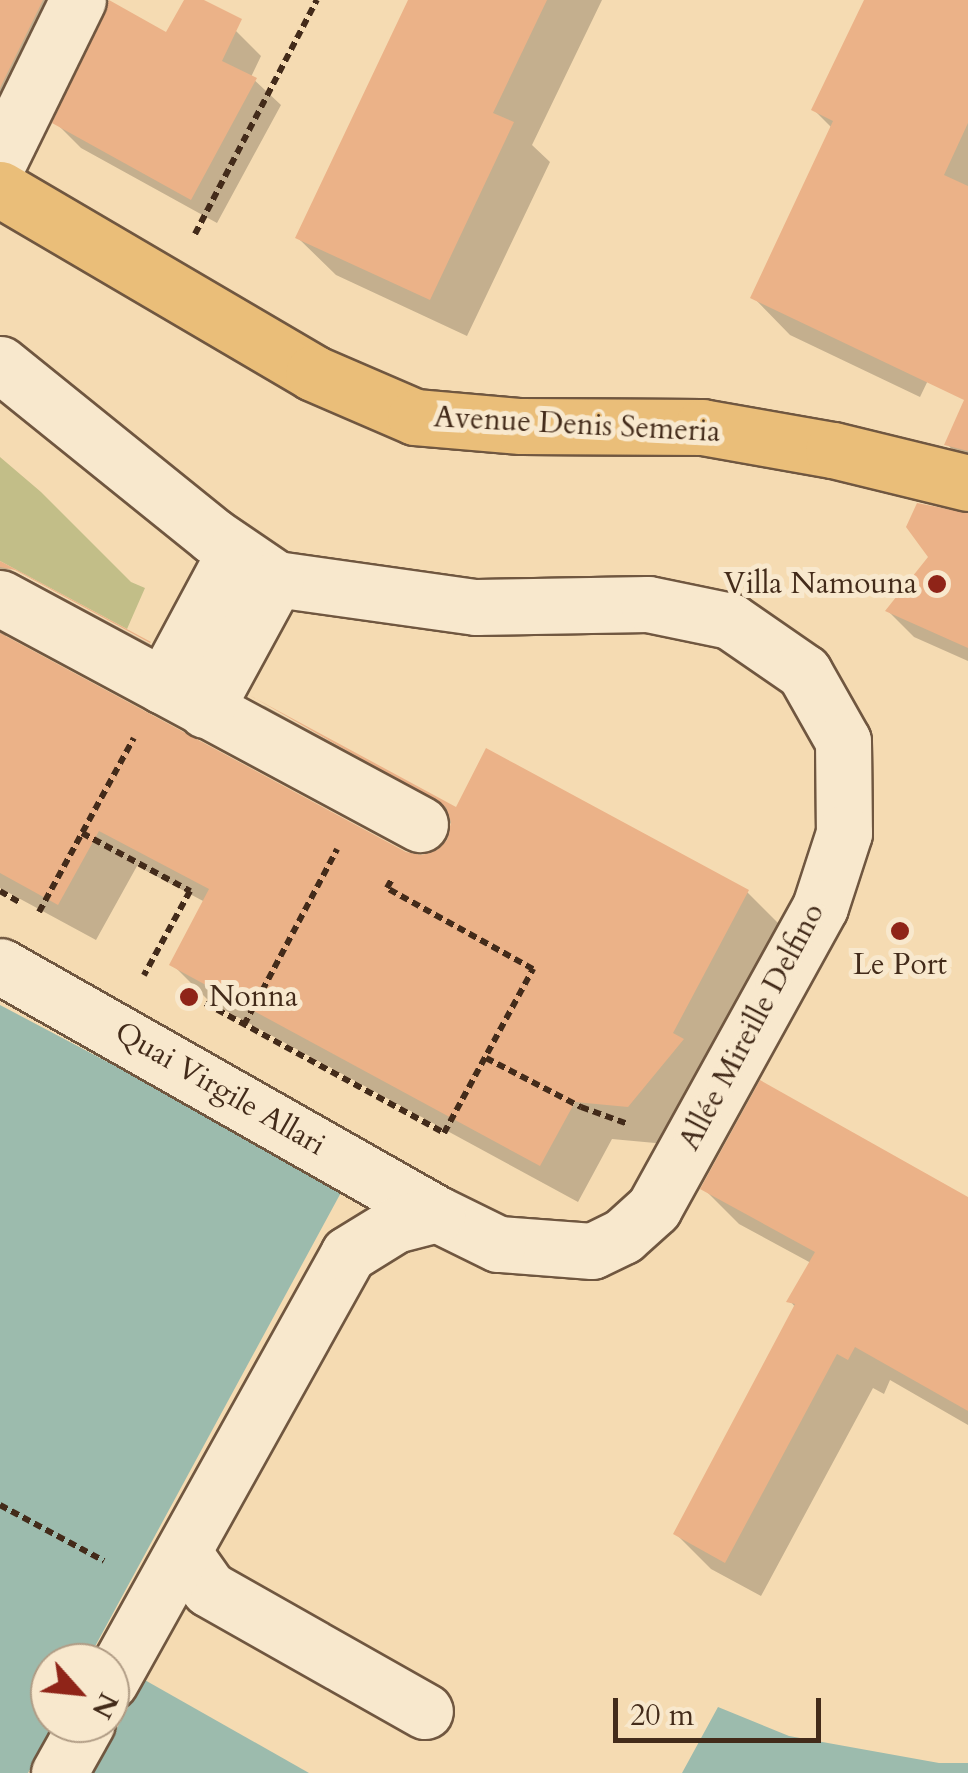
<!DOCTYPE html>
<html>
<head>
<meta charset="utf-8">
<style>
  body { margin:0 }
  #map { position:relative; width:968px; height:1773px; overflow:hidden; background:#f5dbb2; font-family:Cardo,serif }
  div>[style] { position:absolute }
  .green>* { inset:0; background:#c2be88 }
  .water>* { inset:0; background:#9cbbad }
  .shadow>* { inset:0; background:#0003 }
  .building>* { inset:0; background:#ebb288 }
  .path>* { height:6px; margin-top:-3px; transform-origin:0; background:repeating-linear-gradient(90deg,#432b1a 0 8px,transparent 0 13px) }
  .roads { filter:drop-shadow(2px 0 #705740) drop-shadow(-2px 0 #705740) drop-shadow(0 2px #705740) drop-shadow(0 -2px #705740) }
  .minor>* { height:55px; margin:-27.5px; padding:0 27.5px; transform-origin:27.5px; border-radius:27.5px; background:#f8e8cd }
  .major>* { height:55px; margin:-27.5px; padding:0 27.5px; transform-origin:27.5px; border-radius:27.5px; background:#eabe79 }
  .dots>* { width:28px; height:28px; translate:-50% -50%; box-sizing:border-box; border:5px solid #f8e8cd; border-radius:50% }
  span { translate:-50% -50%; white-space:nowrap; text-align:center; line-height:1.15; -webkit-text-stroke:10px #f8e8cd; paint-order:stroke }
  .street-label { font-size:30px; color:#432b1a }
  .poi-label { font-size:30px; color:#432b1a }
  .right { translate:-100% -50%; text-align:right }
  .left { translate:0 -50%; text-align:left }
  .north { position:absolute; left:30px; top:1643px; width:100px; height:100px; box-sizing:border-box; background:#f8e8cd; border:2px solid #b09c85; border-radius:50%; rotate:117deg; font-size:28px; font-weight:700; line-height:40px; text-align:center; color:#432b1a }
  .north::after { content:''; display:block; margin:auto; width:35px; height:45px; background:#8f2418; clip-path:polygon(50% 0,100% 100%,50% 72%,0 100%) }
  .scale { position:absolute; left:613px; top:1698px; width:208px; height:45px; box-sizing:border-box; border:5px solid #432b1a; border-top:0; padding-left:12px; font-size:30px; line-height:35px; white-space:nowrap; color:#432b1a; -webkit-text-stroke:8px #f8e8cd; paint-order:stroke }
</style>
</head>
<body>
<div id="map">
  <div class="green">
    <div style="clip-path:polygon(0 457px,41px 492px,131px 582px,145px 588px,127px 629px,0 561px)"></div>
  </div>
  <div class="water">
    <div style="clip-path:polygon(0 1005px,344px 1187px,86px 1663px,50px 1663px,50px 1723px,55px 1723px,28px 1773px,0 1773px)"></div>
    <div style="clip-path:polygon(143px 1679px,309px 1773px,93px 1773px)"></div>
    <div style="clip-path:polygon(718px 1707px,789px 1736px,939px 1763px,968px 1763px,968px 1773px,682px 1773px)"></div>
  </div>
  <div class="shadow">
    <div style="clip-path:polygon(0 0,80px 0,0 145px)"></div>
    <div style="clip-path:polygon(411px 0,602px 0,532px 145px,550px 162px,467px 336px,336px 275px,298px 238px)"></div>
    <div style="clip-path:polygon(866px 0,968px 0,968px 297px,920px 397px,790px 335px,753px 297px,833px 129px,814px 110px)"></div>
    <div style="clip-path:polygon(236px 31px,261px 56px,251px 77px,281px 105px,217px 223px,81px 148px,55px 122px,167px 36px)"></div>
    <div style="clip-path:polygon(968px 397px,968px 466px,947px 444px)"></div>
    <div style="clip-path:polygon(968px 514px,968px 661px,914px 637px,888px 611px)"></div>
    <div style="clip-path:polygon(0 564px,150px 644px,178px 672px,9px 622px,5px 639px,404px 854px,422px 858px,439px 852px,449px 841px,453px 825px,289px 732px,263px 705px,457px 810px,747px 892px,785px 930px,666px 1144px,612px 1139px,578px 1202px,210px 1002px,172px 964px,205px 902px,137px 866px,96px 940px,0 888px)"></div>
    <div style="clip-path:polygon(703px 1188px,968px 1206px,968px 1425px,890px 1380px,884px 1394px,873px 1388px,761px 1596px,711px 1569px,676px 1534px,796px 1308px,790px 1301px,811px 1263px,739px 1224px)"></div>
  </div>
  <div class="building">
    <div style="clip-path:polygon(0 0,43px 0,0 88px)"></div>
    <div style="clip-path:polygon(109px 0,166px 32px,184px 0,204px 0,242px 19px,222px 61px,257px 78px,191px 200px,52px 123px)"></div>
    <div style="clip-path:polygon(408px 0,547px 0,493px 113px,514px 122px,430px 300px,295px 238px)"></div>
    <div style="clip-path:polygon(864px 0,968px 0,968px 123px,944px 175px,968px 186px,968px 451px,944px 445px,964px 400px,750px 298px,833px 121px,811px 110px)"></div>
    <div style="clip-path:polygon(917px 503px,968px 513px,968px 648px,885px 611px,928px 557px,906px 527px)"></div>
    <div style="clip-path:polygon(0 561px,151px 642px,150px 643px,15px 570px,0 567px)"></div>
    <div style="clip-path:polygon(0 633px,406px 852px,422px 855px,437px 850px,447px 840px,451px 822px,446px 807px,249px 695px,456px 807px,486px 748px,749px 890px,673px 1033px,684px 1039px,628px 1107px,575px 1102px,540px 1166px,169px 965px,209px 889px,99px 831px,58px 905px,0 873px)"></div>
    <div style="clip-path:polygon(760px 1080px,968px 1197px,968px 1411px,855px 1347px,848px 1360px,837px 1354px,725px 1563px,673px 1534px,795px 1304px,786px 1302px,815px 1252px,700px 1189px)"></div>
  </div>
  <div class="path">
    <div style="left:195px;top:234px;width:264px;rotate:-62.5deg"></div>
    <div style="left:82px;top:833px;width:123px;rotate:28.2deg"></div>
    <div style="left:190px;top:891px;width:96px;rotate:118.7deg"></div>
    <div style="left:0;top:891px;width:24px;rotate:30deg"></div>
    <div style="left:39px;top:912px;width:198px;rotate:-61.4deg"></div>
    <div style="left:194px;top:997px;width:285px;rotate:28.5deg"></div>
    <div style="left:444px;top:1133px;width:187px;rotate:-61.5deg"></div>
    <div style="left:533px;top:969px;width:167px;rotate:-151deg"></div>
    <div style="left:387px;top:888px;width:10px;rotate:-61deg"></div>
    <div style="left:244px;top:1025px;width:199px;rotate:-62.1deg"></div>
    <div style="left:486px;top:1058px;width:107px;rotate:27.3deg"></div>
    <div style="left:581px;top:1107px;width:50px;rotate:19.9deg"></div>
    <div style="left:0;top:1505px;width:118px;rotate:28.3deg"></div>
  </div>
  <div class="roads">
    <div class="minor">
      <div style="left:0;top:159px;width:177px;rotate:-63.9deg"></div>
      <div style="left:0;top:364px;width:274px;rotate:38.9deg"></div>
      <div style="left:213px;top:536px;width:76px;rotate:34.3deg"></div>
      <div style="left:276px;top:579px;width:202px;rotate:8deg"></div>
      <div style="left:476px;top:607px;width:172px;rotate:-1deg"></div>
      <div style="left:648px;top:604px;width:84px;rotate:11.7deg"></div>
      <div style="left:730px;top:621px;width:90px;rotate:34.6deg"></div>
      <div style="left:804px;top:672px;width:79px;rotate:60.5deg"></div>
      <div style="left:843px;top:741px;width:92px;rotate:89.4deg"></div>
      <div style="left:844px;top:833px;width:78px;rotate:108deg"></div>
      <div style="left:820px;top:907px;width:344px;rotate:118.9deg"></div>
      <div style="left:654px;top:1208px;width:42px;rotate:137.9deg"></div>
      <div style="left:623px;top:1236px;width:34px;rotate:154deg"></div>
      <div style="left:592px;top:1251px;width:94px;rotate:-175.7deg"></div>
      <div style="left:498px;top:1244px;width:68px;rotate:-153.8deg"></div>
      <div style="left:437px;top:1214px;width:502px;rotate:-150.42deg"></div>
      <div style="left:0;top:598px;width:477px;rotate:28.3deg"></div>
      <div style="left:163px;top:686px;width:152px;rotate:-61.8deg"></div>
      <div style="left:205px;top:710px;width:149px;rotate:-61.5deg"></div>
      <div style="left:183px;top:1552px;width:45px;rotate:54.9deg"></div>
      <div style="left:209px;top:1589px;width:248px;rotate:29.5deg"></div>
      <div style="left:110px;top:1682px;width:490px;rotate:-60.9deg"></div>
      <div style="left:348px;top:1254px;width:55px;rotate:-31.7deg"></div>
      <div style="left:395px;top:1225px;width:43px;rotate:-14.7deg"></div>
      <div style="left:59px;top:1773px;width:57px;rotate:-60.8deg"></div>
    </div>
    <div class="major">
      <div style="left:0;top:189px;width:363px;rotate:30.4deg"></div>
      <div style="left:313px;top:373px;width:111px;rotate:23.3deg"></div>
      <div style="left:415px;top:417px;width:106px;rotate:4.9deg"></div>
      <div style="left:521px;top:426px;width:181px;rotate:0.3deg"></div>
      <div style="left:702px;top:427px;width:133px;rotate:10deg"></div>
      <div style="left:833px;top:450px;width:139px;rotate:13.7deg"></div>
    </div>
  </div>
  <div class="dots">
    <div style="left:937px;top:584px;background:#8f2418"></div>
    <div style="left:900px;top:931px;background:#8f2418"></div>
    <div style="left:189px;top:997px;background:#8f2418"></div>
  </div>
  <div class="street-label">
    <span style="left:577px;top:425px;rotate:3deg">Avenue Denis Semeria</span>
    <span style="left:752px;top:1027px;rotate:-62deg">Allée Mireille Delfino</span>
    <span style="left:220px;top:1089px;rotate:30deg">Quai Virgile Allari</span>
  </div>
  <div class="poi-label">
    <span class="right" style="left:917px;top:584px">Villa Namouna</span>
    <span style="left:900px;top:965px">Le Port</span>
    <span class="left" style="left:209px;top:997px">Nonna</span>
  </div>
  <div class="north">N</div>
  <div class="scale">20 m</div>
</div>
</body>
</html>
